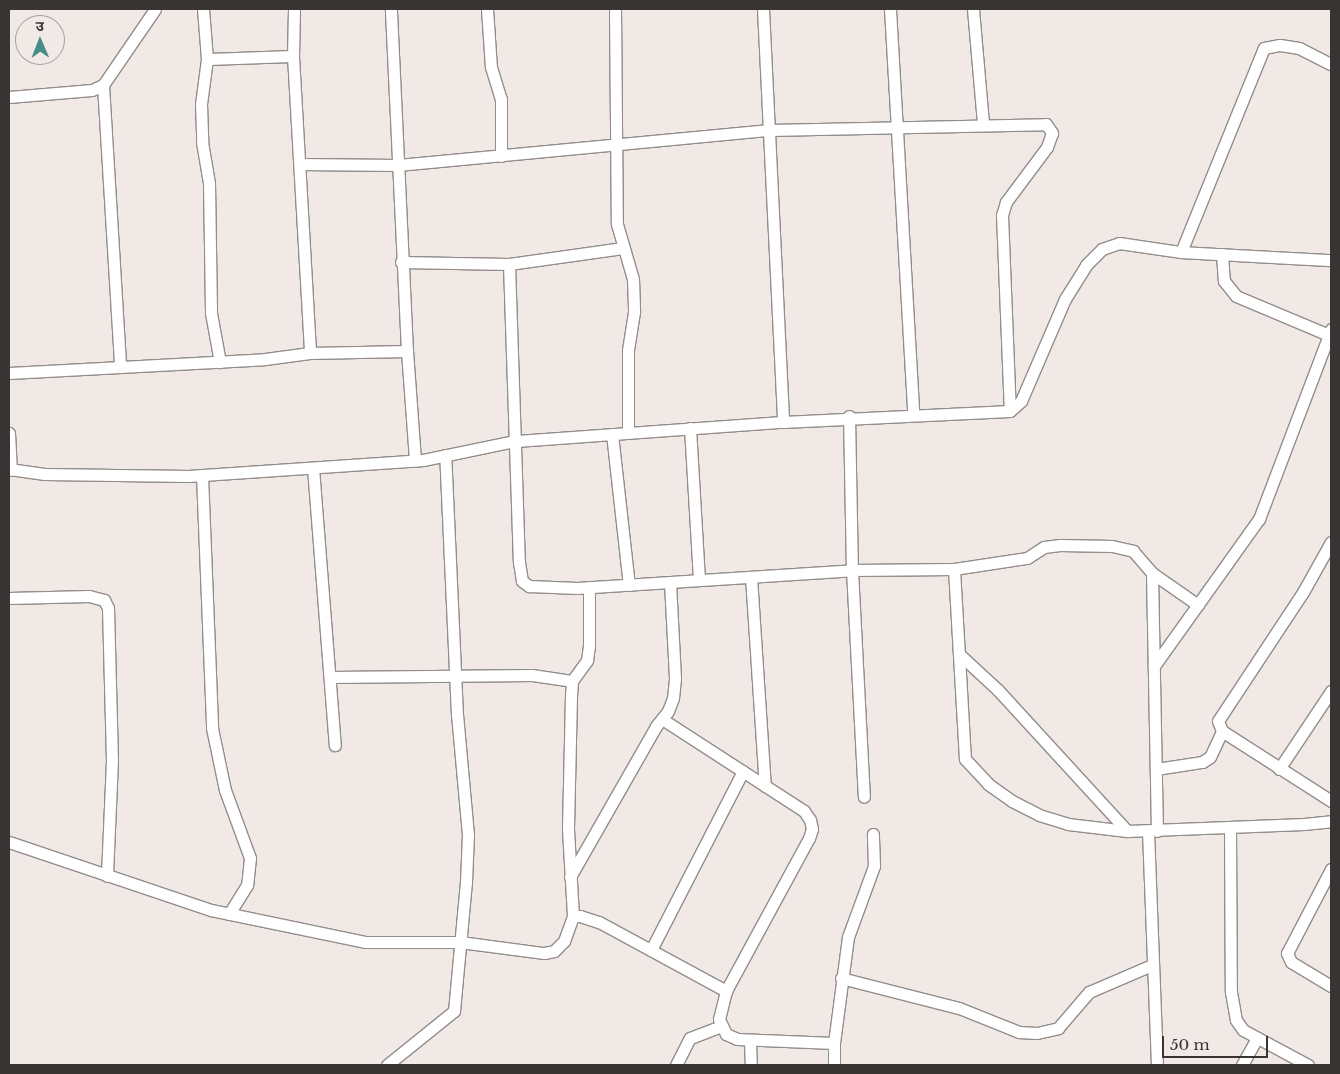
<!DOCTYPE html>
<html>
<head>
<meta charset="utf-8">
<style>
  body { margin:0 }
  #map { position:relative; width:1340px; height:1074px; overflow:hidden; background:#f0e9e6; font-family:"Libre Baskerville","Noto Sans Devanagari",serif }
  div>[style] { position:absolute }
  .roads { filter:drop-shadow(1px 0 #938d8a) drop-shadow(-1px 0 #938d8a) drop-shadow(0 1px #938d8a) drop-shadow(0 -1px #938d8a) }
  .street>* { height:11px; margin:-5.5px; padding:0 5.5px; transform-origin:5.5px; border-radius:5.5px; background:#fff }
  span { translate:-50% -50%; white-space:nowrap; text-align:center; line-height:1.15; -webkit-text-stroke:4px #f0e9e6; paint-order:stroke }
  .frame { position:absolute; inset:0; border:10px solid #373433; pointer-events:none }
  .north { position:absolute; left:15px; top:15px; width:50px; height:50px; box-sizing:border-box; background:#f0e9e6; border:1px solid #a6a19e; border-radius:50%; rotate:359deg; font-size:14px; font-weight:700; line-height:20px; text-align:center; color:#373433 }
  .north::after { content:''; display:block; margin:auto; width:18px; height:22px; background:#488d85; clip-path:polygon(50% 0,100% 100%,50% 72%,0 100%) }
  .scale { position:absolute; left:1162px; top:1036px; width:106px; height:22px; box-sizing:border-box; border:2px solid #373433; border-top:0; padding-left:6px; font-size:15px; line-height:18px; white-space:nowrap; color:#373433; -webkit-text-stroke:4px #f0e9e6; paint-order:stroke }
</style>
</head>
<body>
<div id="map">
  <div class="roads">
    <div class="street">
      <div style="left:203px;top:9px;width:50px;rotate:85.4deg"></div>
      <div style="left:207px;top:59px;width:45px;rotate:97.6deg"></div>
      <div style="left:201px;top:104px;width:38px;rotate:88deg"></div>
      <div style="left:202px;top:142px;width:42px;rotate:80.3deg"></div>
      <div style="left:209px;top:183px;width:130px;rotate:89.1deg"></div>
      <div style="left:211px;top:313px;width:50px;rotate:79.6deg"></div>
      <div style="left:294px;top:9px;width:47px;rotate:91.2deg"></div>
      <div style="left:293px;top:56px;width:297px;rotate:86.7deg"></div>
      <div style="left:487px;top:9px;width:58px;rotate:86.1deg"></div>
      <div style="left:491px;top:67px;width:34px;rotate:73deg"></div>
      <div style="left:501px;top:99px;width:57px;rotate:90deg"></div>
      <div style="left:615px;top:9px;width:215px;rotate:89.5deg"></div>
      <div style="left:617px;top:224px;width:57px;rotate:73.8deg"></div>
      <div style="left:633px;top:279px;width:33px;rotate:88deg"></div>
      <div style="left:634px;top:312px;width:39px;rotate:99deg"></div>
      <div style="left:628px;top:351px;width:82px;rotate:90deg"></div>
      <div style="left:763px;top:9px;width:413px;rotate:87.2deg"></div>
      <div style="left:783px;top:422px;width:227px;rotate:-2.8deg"></div>
      <div style="left:1010px;top:411px;width:15px;rotate:-42deg"></div>
      <div style="left:1021px;top:401px;width:111px;rotate:-66.7deg"></div>
      <div style="left:1065px;top:299px;width:40px;rotate:-58deg"></div>
      <div style="left:1086px;top:265px;width:23px;rotate:-45deg"></div>
      <div style="left:1102px;top:249px;width:18px;rotate:-19deg"></div>
      <div style="left:1119px;top:243px;width:63px;rotate:8.3deg"></div>
      <div style="left:1181px;top:252px;width:150px;rotate:3.1deg"></div>
      <div style="left:890px;top:9px;width:406px;rotate:86.7deg"></div>
      <div style="left:973px;top:9px;width:115px;rotate:85deg"></div>
      <div style="left:207px;top:59px;width:86px;rotate:-2deg"></div>
      <div style="left:103px;top:85px;width:282px;rotate:86.5deg"></div>
      <div style="left:9px;top:97px;width:83px;rotate:-4.8deg"></div>
      <div style="left:92px;top:90px;width:12px;rotate:-24deg"></div>
      <div style="left:103px;top:85px;width:92px;rotate:-55.6deg"></div>
      <div style="left:300px;top:164px;width:98px;rotate:0.6deg"></div>
      <div style="left:398px;top:165px;width:373px;rotate:-5.4deg"></div>
      <div style="left:769px;top:130px;width:277px;rotate:-1.2deg"></div>
      <div style="left:1046px;top:124px;width:11px;rotate:56deg"></div>
      <div style="left:1052px;top:133px;width:15px;rotate:110deg"></div>
      <div style="left:1047px;top:147px;width:69px;rotate:126.7deg"></div>
      <div style="left:1006px;top:202px;width:14px;rotate:107deg"></div>
      <div style="left:1002px;top:215px;width:196px;rotate:87.7deg"></div>
      <div style="left:1181px;top:252px;width:220px;rotate:-67.9deg"></div>
      <div style="left:1264px;top:48px;width:16px;rotate:-11deg"></div>
      <div style="left:1280px;top:45px;width:19px;rotate:9deg"></div>
      <div style="left:1299px;top:48px;width:36px;rotate:27deg"></div>
      <div style="left:1222px;top:254px;width:27px;rotate:86deg"></div>
      <div style="left:1224px;top:281px;width:19px;rotate:51deg"></div>
      <div style="left:1236px;top:296px;width:101px;rotate:22.8deg"></div>
      <div style="left:401px;top:262px;width:108px;rotate:1.1deg"></div>
      <div style="left:509px;top:264px;width:115px;rotate:-8deg"></div>
      <div style="left:509px;top:264px;width:298px;rotate:88.1deg"></div>
      <div style="left:519px;top:562px;width:19px;rotate:81deg"></div>
      <div style="left:522px;top:581px;width:9px;rotate:36deg"></div>
      <div style="left:529px;top:586px;width:48px;rotate:2.4deg"></div>
      <div style="left:577px;top:588px;width:276px;rotate:-3.7deg"></div>
      <div style="left:852px;top:570px;width:102px;rotate:-0.6deg"></div>
      <div style="left:954px;top:569px;width:74px;rotate:-8.6deg"></div>
      <div style="left:1027px;top:558px;width:20px;rotate:-33deg"></div>
      <div style="left:1044px;top:547px;width:16px;rotate:-7deg"></div>
      <div style="left:1060px;top:545px;width:52px;rotate:1.1deg"></div>
      <div style="left:1112px;top:546px;width:22px;rotate:13deg"></div>
      <div style="left:1133px;top:551px;width:29px;rotate:49deg"></div>
      <div style="left:1152px;top:573px;width:56px;rotate:34.8deg"></div>
      <div style="left:407px;top:351px;width:110px;rotate:85.8deg"></div>
      <div style="left:9px;top:373px;width:256px;rotate:-3.1deg"></div>
      <div style="left:265px;top:359px;width:45px;rotate:-7.6deg"></div>
      <div style="left:310px;top:353px;width:97px;rotate:-1.2deg"></div>
      <div style="left:407px;top:351px;width:342px;rotate:-92.7deg"></div>
      <div style="left:849px;top:416px;width:154px;rotate:88.9deg"></div>
      <div style="left:852px;top:570px;width:227px;rotate:87deg"></div>
      <div style="left:690px;top:428px;width:152px;rotate:86.6deg"></div>
      <div style="left:9px;top:433px;width:37px;rotate:87deg"></div>
      <div style="left:612px;top:434px;width:152px;rotate:83.6deg"></div>
      <div style="left:313px;top:468px;width:278px;rotate:85.5deg"></div>
      <div style="left:9px;top:469px;width:36px;rotate:8deg"></div>
      <div style="left:45px;top:474px;width:143px;rotate:0.8deg"></div>
      <div style="left:188px;top:476px;width:236px;rotate:-3.9deg"></div>
      <div style="left:423px;top:460px;width:94px;rotate:-11.7deg"></div>
      <div style="left:515px;top:441px;width:269px;rotate:-4.1deg"></div>
      <div style="left:202px;top:475px;width:253px;rotate:87.7deg"></div>
      <div style="left:212px;top:728px;width:63px;rotate:78.2deg"></div>
      <div style="left:225px;top:790px;width:72px;rotate:69.8deg"></div>
      <div style="left:250px;top:858px;width:27px;rotate:96deg"></div>
      <div style="left:247px;top:885px;width:34px;rotate:122deg"></div>
      <div style="left:1331px;top:542px;width:57px;rotate:119.2deg"></div>
      <div style="left:1303px;top:592px;width:154px;rotate:123.4deg"></div>
      <div style="left:1218px;top:721px;width:11px;rotate:68deg"></div>
      <div style="left:1222px;top:731px;width:130px;rotate:32.7deg"></div>
      <div style="left:954px;top:569px;width:190px;rotate:86.7deg"></div>
      <div style="left:965px;top:759px;width:34px;rotate:47deg"></div>
      <div style="left:988px;top:784px;width:29px;rotate:35deg"></div>
      <div style="left:1012px;top:801px;width:30px;rotate:27deg"></div>
      <div style="left:1039px;top:815px;width:30px;rotate:17deg"></div>
      <div style="left:1068px;top:824px;width:59px;rotate:6.8deg"></div>
      <div style="left:1127px;top:831px;width:177px;rotate:-2.3deg"></div>
      <div style="left:1304px;top:824px;width:27px;rotate:-6deg"></div>
      <div style="left:1152px;top:573px;width:258px;rotate:88.9deg"></div>
      <div style="left:751px;top:577px;width:209px;rotate:86.2deg"></div>
      <div style="left:9px;top:598px;width:80px;rotate:-1.4deg"></div>
      <div style="left:89px;top:596px;width:16px;rotate:15deg"></div>
      <div style="left:104px;top:600px;width:9px;rotate:63deg"></div>
      <div style="left:108px;top:608px;width:152px;rotate:88.5deg"></div>
      <div style="left:112px;top:760px;width:116px;rotate:92.5deg"></div>
      <div style="left:959px;top:654px;width:53px;rotate:42.7deg"></div>
      <div style="left:998px;top:690px;width:191px;rotate:47.5deg"></div>
      <div style="left:1154px;top:666px;width:181px;rotate:-54.5deg"></div>
      <div style="left:1259px;top:519px;width:203px;rotate:-69.2deg"></div>
      <div style="left:330px;top:677px;width:202px;rotate:-0.6deg"></div>
      <div style="left:532px;top:675px;width:40px;rotate:8.5deg"></div>
      <div style="left:662px;top:719px;width:169px;rotate:32.9deg"></div>
      <div style="left:804px;top:811px;width:11px;rotate:56deg"></div>
      <div style="left:810px;top:820px;width:9px;rotate:77deg"></div>
      <div style="left:812px;top:829px;width:9px;rotate:108deg"></div>
      <div style="left:809px;top:838px;width:174px;rotate:118.5deg"></div>
      <div style="left:726px;top:991px;width:29px;rotate:104deg"></div>
      <div style="left:719px;top:1019px;width:17px;rotate:65deg"></div>
      <div style="left:726px;top:1034px;width:12px;rotate:24deg"></div>
      <div style="left:737px;top:1039px;width:97px;rotate:2.4deg"></div>
      <div style="left:834px;top:1043px;width:22px;rotate:90deg"></div>
      <div style="left:1156px;top:769px;width:47px;rotate:-8.7deg"></div>
      <div style="left:1202px;top:762px;width:9px;rotate:-32deg"></div>
      <div style="left:1210px;top:757px;width:29px;rotate:-65deg"></div>
      <div style="left:1279px;top:769px;width:94px;rotate:-56.3deg"></div>
      <div style="left:1230px;top:828px;width:164px;rotate:89.7deg"></div>
      <div style="left:1231px;top:992px;width:28px;rotate:80deg"></div>
      <div style="left:1236px;top:1020px;width:12px;rotate:55deg"></div>
      <div style="left:1243px;top:1030px;width:74px;rotate:28.3deg"></div>
      <div style="left:1148px;top:831px;width:234px;rotate:87.8deg"></div>
      <div style="left:9px;top:842px;width:213px;rotate:18.6deg"></div>
      <div style="left:211px;top:910px;width:157px;rotate:11.7deg"></div>
      <div style="left:365px;top:942px;width:95px"></div>
      <div style="left:460px;top:942px;width:85px;rotate:7.5deg"></div>
      <div style="left:544px;top:953px;width:10px;rotate:-11deg"></div>
      <div style="left:554px;top:951px;width:14px;rotate:-45deg"></div>
      <div style="left:564px;top:941px;width:27px;rotate:-70deg"></div>
      <div style="left:573px;top:916px;width:7px"></div>
      <div style="left:580px;top:916px;width:20px;rotate:18deg"></div>
      <div style="left:599px;top:922px;width:145px;rotate:28.5deg"></div>
      <div style="left:1331px;top:869px;width:95px;rotate:117.6deg"></div>
      <div style="left:1287px;top:953px;width:10px;rotate:66deg"></div>
      <div style="left:1291px;top:962px;width:47px;rotate:31deg"></div>
      <div style="left:570px;top:877px;width:174px;rotate:-60.3deg"></div>
      <div style="left:656px;top:726px;width:19px;rotate:-51deg"></div>
      <div style="left:668px;top:711px;width:14px;rotate:-69deg"></div>
      <div style="left:673px;top:698px;width:20px;rotate:-84deg"></div>
      <div style="left:675px;top:678px;width:96px;rotate:-93deg"></div>
      <div style="left:573px;top:916px;width:88px;rotate:-93.3deg"></div>
      <div style="left:568px;top:828px;width:132px;rotate:-88.7deg"></div>
      <div style="left:571px;top:696px;width:15px;rotate:-86deg"></div>
      <div style="left:572px;top:681px;width:26px;rotate:-54deg"></div>
      <div style="left:587px;top:660px;width:14px;rotate:-82deg"></div>
      <div style="left:589px;top:646px;width:59px;rotate:-90deg"></div>
      <div style="left:651px;top:950px;width:201px;rotate:-62.8deg"></div>
      <div style="left:841px;top:978px;width:122px;rotate:14.3deg"></div>
      <div style="left:959px;top:1008px;width:65px;rotate:21.8deg"></div>
      <div style="left:1019px;top:1032px;width:18px;rotate:3deg"></div>
      <div style="left:1037px;top:1033px;width:22px;rotate:-13deg"></div>
      <div style="left:1058px;top:1028px;width:48px;rotate:-49.3deg"></div>
      <div style="left:1089px;top:992px;width:69px;rotate:-23.2deg"></div>
      <div style="left:750px;top:1041px;width:24px;rotate:88deg"></div>
      <div style="left:834px;top:1043px;width:107px;rotate:-82.5deg"></div>
      <div style="left:848px;top:937px;width:76px;rotate:-69.9deg"></div>
      <div style="left:874px;top:866px;width:32px;rotate:-92deg"></div>
      <div style="left:387px;top:1065px;width:86px;rotate:-38.9deg"></div>
      <div style="left:454px;top:1011px;width:130px;rotate:-84.7deg"></div>
      <div style="left:466px;top:882px;width:47px;rotate:-87.6deg"></div>
      <div style="left:468px;top:835px;width:121px;rotate:-95.2deg"></div>
      <div style="left:457px;top:715px;width:260px;rotate:-92.6deg"></div>
      <div style="left:676px;top:1065px;width:30px;rotate:-63deg"></div>
      <div style="left:690px;top:1038px;width:34px;rotate:-21deg"></div>
      <div style="left:1242px;top:1065px;width:31px;rotate:-61deg"></div>
    </div>
  </div>
  <div class="frame"></div>
  <div class="north">उ</div>
  <div class="scale">50 m</div>
</div>
</body>
</html>
